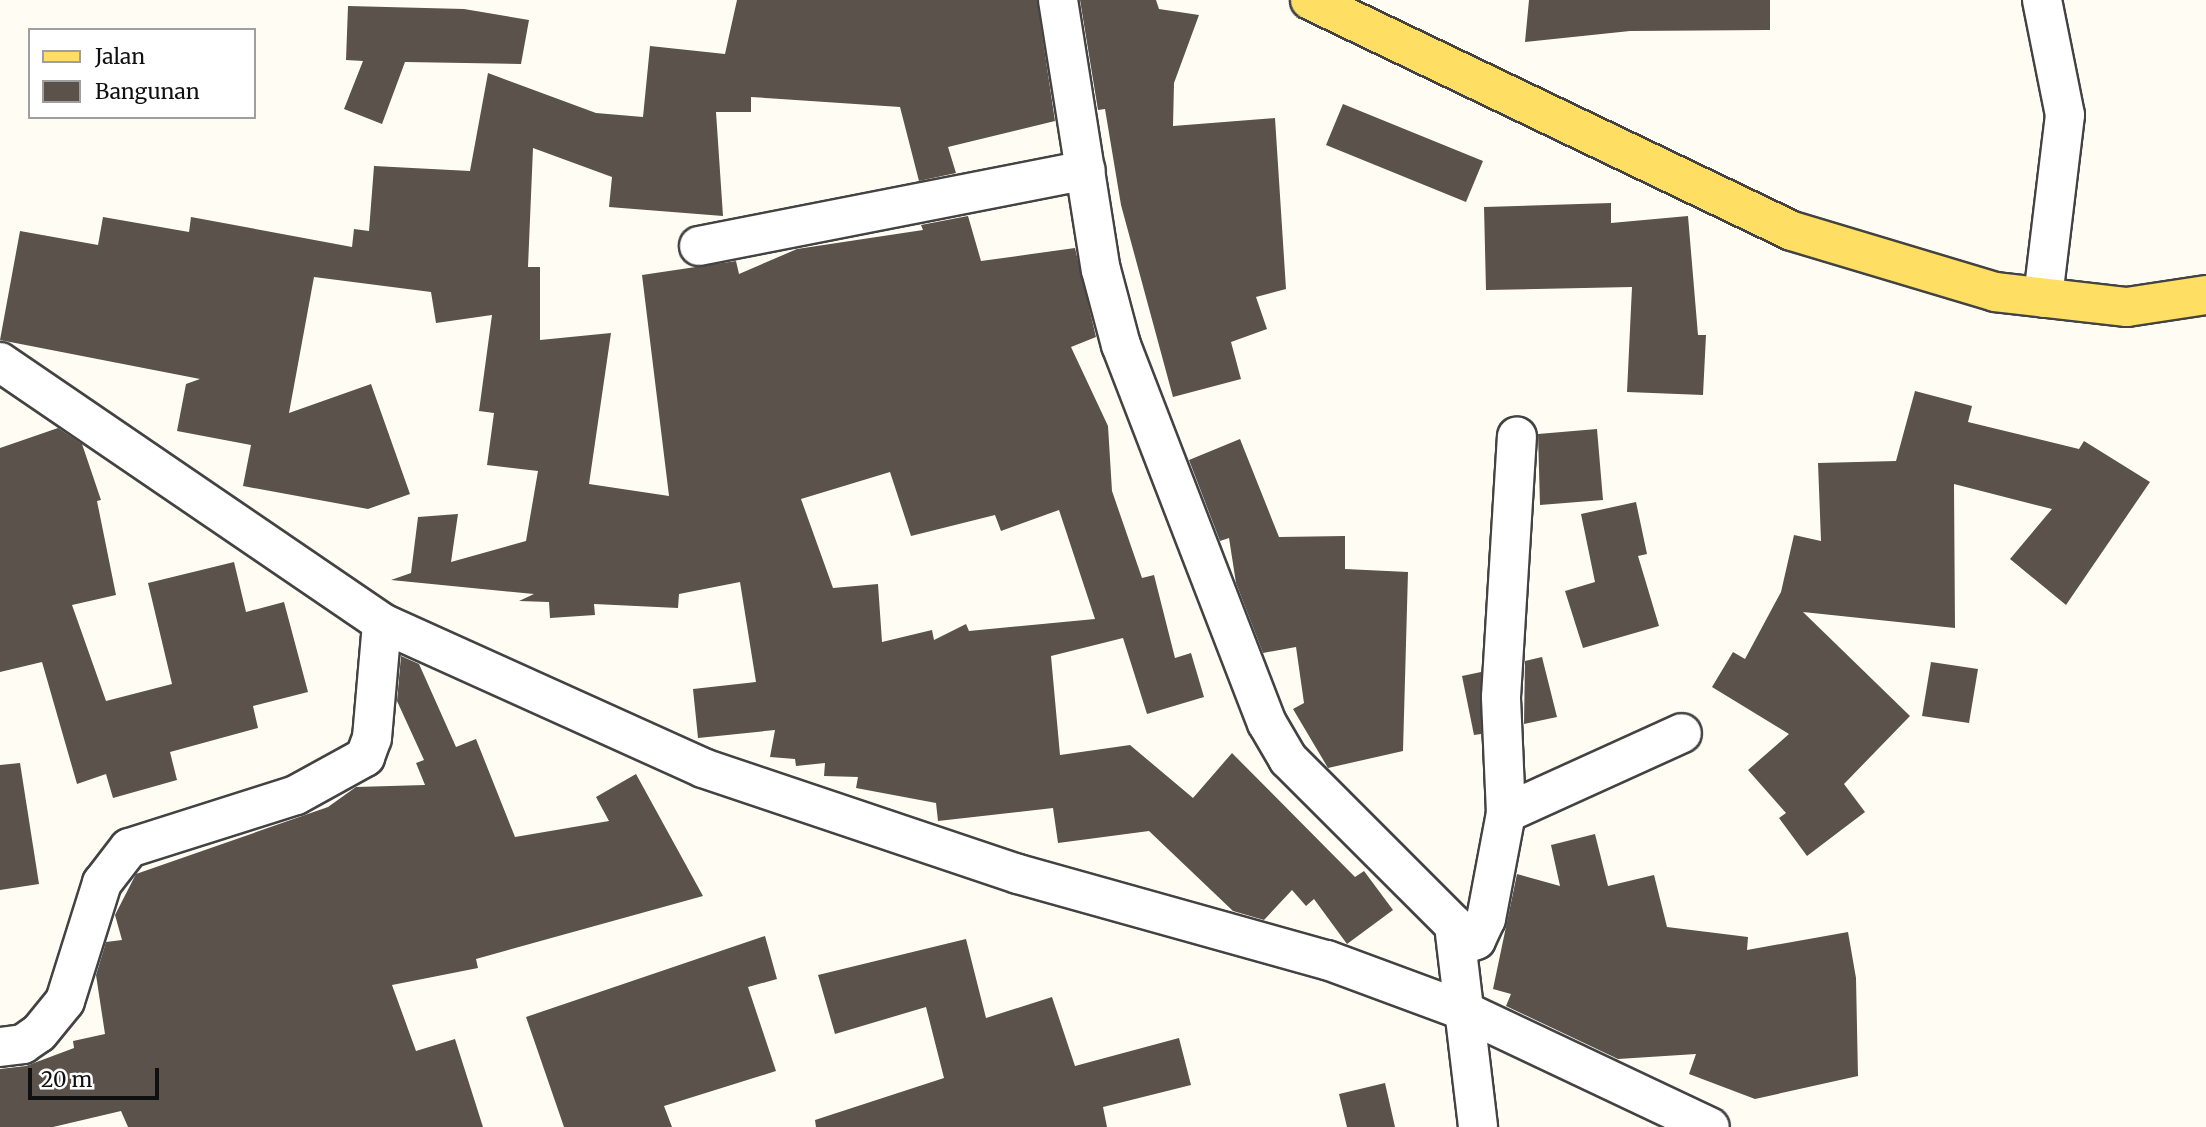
<!DOCTYPE html>
<html>
<head>
<meta charset="utf-8">
<style>
  body { margin:0 }
  #map { position:relative; width:2206px; height:1127px; overflow:hidden; background:#fffdf3; font-family:Merriweather,serif }
  div>[style] { position:absolute }
  .building>* { inset:0; background:#5a524b }
  .roads { filter:drop-shadow(2px 0 #434343) drop-shadow(-2px 0 #434343) drop-shadow(0 2px #434343) drop-shadow(0 -2px #434343) }
  .minor>* { height:38px; margin:-19px; padding:0 19px; transform-origin:19px; border-radius:19px; background:#fff }
  .major>* { height:38px; margin:-19px; padding:0 19px; transform-origin:19px; border-radius:19px; background:#ffdf63 }
  span { translate:-50% -50%; white-space:nowrap; text-align:center; line-height:1.15; -webkit-text-stroke:7px #fff; paint-order:stroke }
  .legend { position:absolute; left:28px; top:28px; width:228px; height:91px; box-sizing:border-box; background:#fff; border:2px solid #9f9f9f; margin:0; padding:9px 12px; list-style:none; font-size:21px; color:#101010 }
  .legend li { display:flex; align-items:center; gap:14px; height:35px }
  .legend b { width:35px; border:2px solid #9f9f9f }
  .scale { position:absolute; left:28px; top:1068px; width:131px; height:32px; box-sizing:border-box; border:4px solid #101010; border-top:0; padding-left:9px; font-size:21px; line-height:24px; white-space:nowrap; color:#101010; -webkit-text-stroke:5px #fff; paint-order:stroke }
</style>
</head>
<body>
<div id="map">
  <div class="building">
    <div style="clip-path:polygon(evenodd,737px 0,1037px 0,1055px 121px,948px 147px,956px 173px,919px 181px,900px 107px,751px 97px,751px 112px,716px 112px,723px 216px,609px 207px,612px 177px,533px 148px,528px 267px,540px 267px,540px 340px,611px 333px,589px 484px,669px 496px,642px 275px,736px 261px,739px 274px,797px 249px,923px 230px,921px 225px,968px 216px,981px 261px,1075px 248px,1096px 337px,1071px 347px,1108px 426px,1112px 491px,1142px 578px,1154px 575px,1175px 658px,1191px 653px,1204px 697px,1147px 714px,1123px 638px,1051px 656px,1060px 755px,1130px 745px,1193px 798px,1232px 753px,1355px 877px,1364px 871px,1393px 910px,1347px 944px,1314px 899px,1306px 906px,1292px 890px,1264px 920px,1233px 911px,1149px 831px,1058px 843px,1053px 808px,938px 821px,936px 803px,856px 788px,858px 777px,824px 776px,825px 763px,796px 766px,795px 759px,770px 757px,775px 730px,698px 738px,693px 689px,756px 682px,740px 582px,679px 594px,678px 608px,594px 604px,595px 615px,550px 618px,549px 602px,519px 601px,534px 594px,391px 580px,411px 573px,418px 517px,458px 514px,451px 562px,526px 541px,538px 471px,487px 465px,494px 413px,479px 411px,492px 315px,436px 323px,431px 292px,314px 277px,289px 413px,371px 384px,410px 494px,368px 509px,243px 486px,251px 445px,177px 431px,186px 384px,200px 379px,0 340px,20px 231px,98px 245px,103px 217px,189px 232px,191px 217px,352px 247px,354px 229px,369px 231px,374px 166px,470px 171px,488px 73px,596px 113px,643px 117px,650px 46px,725px 54px,737px 0,890px 472px,911px 536px,995px 515px,1001px 531px,1059px 510px,1095px 619px,969px 631px,966px 624px,934px 640px,932px 630px,882px 642px,878px 584px,833px 588px,801px 499px,890px 472px)"></div>
    <div style="clip-path:polygon(1080px 0,1156px 0,1159px 9px,1199px 15px,1174px 83px,1173px 126px,1275px 118px,1286px 289px,1256px 297px,1267px 329px,1231px 342px,1241px 379px,1173px 397px,1121px 205px,1105px 109px,1098px 110px)"></div>
    <div style="clip-path:polygon(1529px 0,1770px 0,1770px 30px,1630px 31px,1525px 42px)"></div>
    <div style="clip-path:polygon(348px 6px,464px 9px,529px 20px,521px 64px,405px 62px,382px 124px,344px 109px,363px 61px,346px 60px)"></div>
    <div style="clip-path:polygon(1343px 104px,1483px 161px,1466px 202px,1326px 145px)"></div>
    <div style="clip-path:polygon(1611px 203px,1611px 223px,1688px 216px,1698px 335px,1706px 335px,1703px 395px,1627px 392px,1632px 287px,1486px 290px,1484px 207px)"></div>
    <div style="clip-path:polygon(1915px 391px,1972px 406px,1968px 422px,2079px 449px,2084px 441px,2150px 482px,2066px 605px,2010px 559px,2052px 509px,1954px 484px,1955px 628px,1803px 612px,1910px 716px,1844px 784px,1865px 812px,1807px 856px,1779px 818px,1786px 813px,1748px 770px,1789px 734px,1712px 687px,1733px 652px,1745px 659px,1781px 592px,1794px 535px,1821px 541px,1818px 463px,1896px 461px)"></div>
    <div style="clip-path:polygon(58px 428px,82px 444px,101px 500px,97px 501px,116px 595px,72px 605px,106px 701px,172px 684px,148px 583px,234px 562px,246px 612px,284px 602px,308px 692px,253px 706px,258px 728px,170px 752px,177px 780px,113px 798px,106px 774px,77px 784px,42px 662px,0 672px,0 448px)"></div>
    <div style="clip-path:polygon(1597px 429px,1603px 500px,1540px 505px,1538px 434px)"></div>
    <div style="clip-path:polygon(1240px 439px,1279px 537px,1345px 536px,1345px 569px,1408px 572px,1403px 751px,1328px 768px,1293px 709px,1304px 703px,1296px 647px,1263px 653px,1236px 583px,1229px 538px,1220px 541px,1189px 460px)"></div>
    <div style="clip-path:polygon(1636px 502px,1647px 554px,1638px 556px,1659px 626px,1583px 648px,1565px 591px,1595px 582px,1581px 514px)"></div>
    <div style="clip-path:polygon(401px 656px,419px 664px,456px 747px,476px 739px,515px 837px,609px 821px,596px 797px,636px 774px,703px 896px,476px 959px,478px 968px,392px 985px,416px 1051px,455px 1039px,483px 1127px,128px 1127px,121px 1111px,53px 1127px,0 1127px,0 1069px,26px 1066px,74px 1048px,73px 1041px,105px 1034px,96px 975px,106px 942px,122px 940px,115px 915px,136px 874px,328px 807px,356px 787px,425px 785px,416px 763px,424px 760px,397px 701px)"></div>
    <div style="clip-path:polygon(1542px 657px,1557px 717px,1524px 724px,1525px 661px)"></div>
    <div style="clip-path:polygon(1931px 662px,1978px 669px,1969px 723px,1922px 716px)"></div>
    <div style="clip-path:polygon(1481px 672px,1481px 734px,1474px 735px,1462px 676px)"></div>
    <div style="clip-path:polygon(20px 763px,39px 884px,0 890px,0 765px)"></div>
    <div style="clip-path:polygon(1595px 834px,1608px 886px,1654px 875px,1667px 927px,1748px 937px,1747px 950px,1848px 932px,1856px 978px,1858px 1076px,1755px 1099px,1689px 1074px,1696px 1054px,1618px 1059px,1506px 1006px,1511px 994px,1493px 989px,1517px 874px,1560px 886px,1551px 845px)"></div>
    <div style="clip-path:polygon(765px 936px,777px 979px,748px 987px,776px 1071px,664px 1106px,672px 1127px,564px 1127px,526px 1017px)"></div>
    <div style="clip-path:polygon(966px 939px,986px 1018px,1052px 997px,1075px 1066px,1179px 1038px,1191px 1085px,1103px 1107px,1107px 1127px,816px 1127px,815px 1120px,944px 1078px,926px 1007px,835px 1034px,818px 975px)"></div>
    <div style="clip-path:polygon(1385px 1083px,1395px 1127px,1347px 1127px,1339px 1094px)"></div>
  </div>
  <div class="roads">
    <div class="minor">
      <div style="left:1058px;top:0;width:273px;rotate:81deg"></div>
      <div style="left:1101px;top:270px;width:78px;rotate:75.1deg"></div>
      <div style="left:1121px;top:345px;width:405px;rotate:68.9deg"></div>
      <div style="left:1267px;top:723px;width:42px;rotate:59.7deg"></div>
      <div style="left:1288px;top:759px;width:235px;rotate:45deg"></div>
      <div style="left:1454px;top:925px;width:203px;rotate:83.2deg"></div>
      <div style="left:2042px;top:0;width:117px;rotate:78.7deg"></div>
      <div style="left:2065px;top:115px;width:184px;rotate:96.9deg"></div>
      <div style="left:699px;top:246px;width:394px;rotate:-11.1deg"></div>
      <div style="left:0;top:362px;width:463px;rotate:34.3deg"></div>
      <div style="left:382px;top:623px;width:352px;rotate:24.3deg"></div>
      <div style="left:703px;top:768px;width:332px;rotate:18.6deg"></div>
      <div style="left:1018px;top:874px;width:321px;rotate:15.6deg"></div>
      <div style="left:1327px;top:960px;width:144px;rotate:20.3deg"></div>
      <div style="left:1462px;top:1010px;width:274px;rotate:25.3deg"></div>
      <div style="left:1506px;top:813px;width:193px;rotate:-24.4deg"></div>
      <div style="left:1459px;top:946px;width:18px;rotate:-19deg"></div>
      <div style="left:1476px;top:940px;width:23px;rotate:-65deg"></div>
      <div style="left:1486px;top:919px;width:108px;rotate:-79.3deg"></div>
      <div style="left:1506px;top:813px;width:116px;rotate:-92.5deg"></div>
      <div style="left:1501px;top:697px;width:261px;rotate:-86.5deg"></div>
      <div style="left:0;top:1047px;width:23px;rotate:-7deg"></div>
      <div style="left:23px;top:1044px;width:19px;rotate:-35deg"></div>
      <div style="left:39px;top:1033px;width:41px;rotate:-50.9deg"></div>
      <div style="left:65px;top:1001px;width:124px;rotate:-72.6deg"></div>
      <div style="left:102px;top:883px;width:44px;rotate:-52.4deg"></div>
      <div style="left:129px;top:848px;width:175px;rotate:-17.6deg"></div>
      <div style="left:296px;top:795px;width:79px;rotate:-28.8deg"></div>
      <div style="left:365px;top:757px;width:20px;rotate:-70deg"></div>
      <div style="left:372px;top:738px;width:115px;rotate:-85deg"></div>
    </div>
    <div class="major">
      <div style="left:1310px;top:0;width:534px;rotate:25.61deg"></div>
      <div style="left:1792px;top:231px;width:212px;rotate:16.7deg"></div>
      <div style="left:1995px;top:292px;width:133px;rotate:6.5deg"></div>
      <div style="left:2127px;top:307px;width:80px;rotate:-8.6deg"></div>
    </div>
  </div>
  <ul class="legend">
  <li><b style="height:9px;background:#ffdf63"></b>Jalan</li>
  <li><b style="height:19px;background:#5a524b"></b>Bangunan</li>
  </ul>
  <div class="scale">20 m</div>
</div>
</body>
</html>
